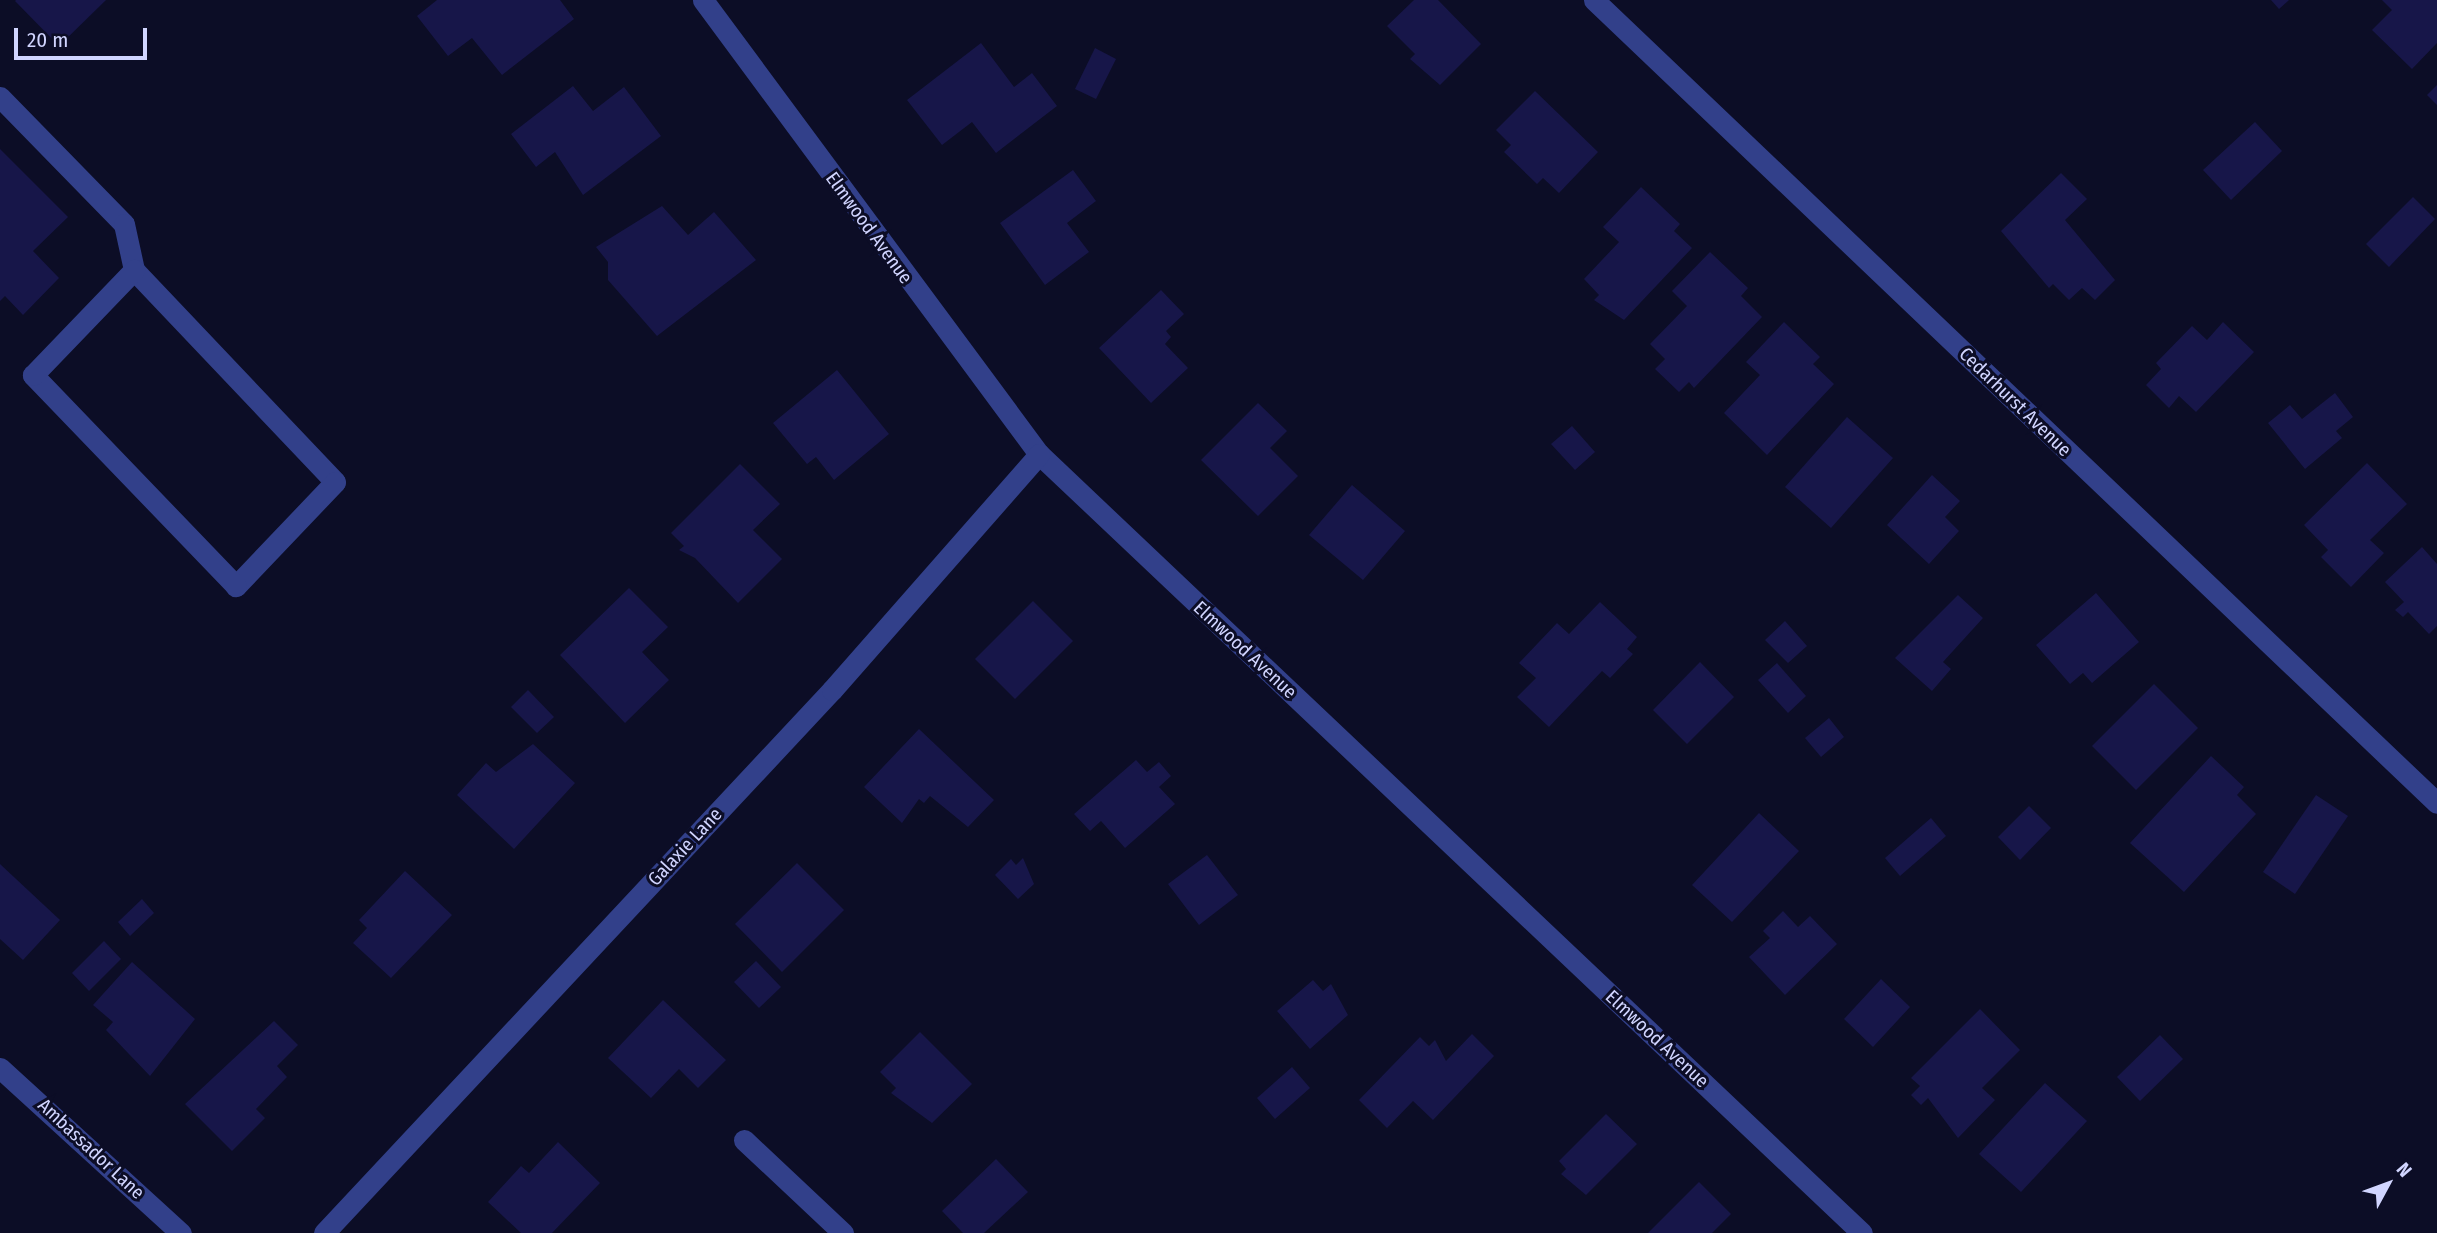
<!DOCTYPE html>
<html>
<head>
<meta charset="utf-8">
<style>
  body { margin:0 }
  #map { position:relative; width:2437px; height:1233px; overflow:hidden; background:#0c0d26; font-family:"Fira Sans Condensed",sans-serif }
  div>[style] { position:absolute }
  .building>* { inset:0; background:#171649 }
  .minor>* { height:21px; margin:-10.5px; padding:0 10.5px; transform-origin:10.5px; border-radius:10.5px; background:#32408a }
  span { translate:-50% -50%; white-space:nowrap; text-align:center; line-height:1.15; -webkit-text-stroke:6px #0c0d26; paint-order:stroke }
  .street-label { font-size:19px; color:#d1d5ff }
  .north { position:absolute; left:2353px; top:1149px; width:70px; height:70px; -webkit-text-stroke:5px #0c0d26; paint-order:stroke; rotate:49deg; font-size:19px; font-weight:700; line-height:28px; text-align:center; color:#d1d5ff }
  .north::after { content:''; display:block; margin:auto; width:24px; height:32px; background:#d1d5ff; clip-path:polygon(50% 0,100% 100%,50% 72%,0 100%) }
  .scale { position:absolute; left:14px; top:28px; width:133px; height:32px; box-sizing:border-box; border:4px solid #d1d5ff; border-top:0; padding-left:9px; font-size:21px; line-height:24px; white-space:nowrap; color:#d1d5ff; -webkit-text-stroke:5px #0c0d26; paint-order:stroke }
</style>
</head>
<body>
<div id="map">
  <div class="building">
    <div style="clip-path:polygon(106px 0,59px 46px,15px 1px,16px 0)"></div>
    <div style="clip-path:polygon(437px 0,560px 0,574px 19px,502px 75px,472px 38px,448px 56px,417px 16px)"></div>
    <div style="clip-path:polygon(1414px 0,1438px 0,1481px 44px,1440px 85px,1410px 59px,1415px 54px,1387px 26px)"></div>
    <div style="clip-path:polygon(2271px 0,2289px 0,2279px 9px)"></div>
    <div style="clip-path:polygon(2382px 0,2437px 0,2437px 43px,2412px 69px,2372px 30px,2392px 10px)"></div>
    <div style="clip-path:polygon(981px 43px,1014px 87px,1032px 73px,1057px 106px,996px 153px,972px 122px,942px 145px,907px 100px)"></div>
    <div style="clip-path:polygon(1095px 48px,1116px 59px,1096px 99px,1075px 89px)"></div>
    <div style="clip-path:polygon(2437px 85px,2437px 105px,2427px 95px)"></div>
    <div style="clip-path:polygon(573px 86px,593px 111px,624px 87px,661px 136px,583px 195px,555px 152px,536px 167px,511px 134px)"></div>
    <div style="clip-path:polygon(1535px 91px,1598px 152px,1559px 193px,1543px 178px,1537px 184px,1504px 152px,1511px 145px,1496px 130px)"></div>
    <div style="clip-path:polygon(2255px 122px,2282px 151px,2231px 200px,2203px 170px)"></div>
    <div style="clip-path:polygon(0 149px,68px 217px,33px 251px,59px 278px,23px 315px,5px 296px,0 301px)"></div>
    <div style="clip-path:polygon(1073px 170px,1096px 201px,1067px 223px,1089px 252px,1045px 285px,1000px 223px)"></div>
    <div style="clip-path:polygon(2061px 173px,2087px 199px,2065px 220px,2115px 280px,2095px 300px,2082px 288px,2069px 300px,2053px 284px,2049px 288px,2001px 231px)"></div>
    <div style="clip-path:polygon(1641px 187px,1680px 224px,1674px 231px,1692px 248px,1624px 320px,1594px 300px,1599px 295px,1584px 279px,1619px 242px,1603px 227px)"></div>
    <div style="clip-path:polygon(2413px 197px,2435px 219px,2389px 267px,2366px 244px)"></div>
    <div style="clip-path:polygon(662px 206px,688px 235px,714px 212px,756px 260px,657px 336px,608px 280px,608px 262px,596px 247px)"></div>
    <div style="clip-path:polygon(1710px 252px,1748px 288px,1741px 296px,1762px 317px,1694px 388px,1689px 382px,1679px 392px,1655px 369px,1665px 359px,1650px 344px,1687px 306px,1672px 291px)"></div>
    <div style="clip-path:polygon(1161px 290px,1184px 314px,1166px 331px,1171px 337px,1165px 344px,1188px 368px,1151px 403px,1099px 348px)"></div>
    <div style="clip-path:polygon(1784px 322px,1820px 357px,1813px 364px,1834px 384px,1767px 455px,1724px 413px,1760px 375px,1746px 362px)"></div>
    <div style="clip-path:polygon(2223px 322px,2254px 352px,2196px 412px,2179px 396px,2169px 408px,2146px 385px,2161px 369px,2156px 363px,2192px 326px,2207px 340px)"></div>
    <div style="clip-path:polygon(837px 370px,889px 434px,834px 480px,816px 457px,807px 464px,773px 423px)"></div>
    <div style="clip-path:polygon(2335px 393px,2353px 417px,2336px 431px,2342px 438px,2305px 469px,2268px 423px,2290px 405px,2302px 419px)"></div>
    <div style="clip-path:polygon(1258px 403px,1287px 431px,1270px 448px,1298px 476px,1258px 516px,1201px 460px)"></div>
    <div style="clip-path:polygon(1847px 417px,1893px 458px,1831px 528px,1785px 487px)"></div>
    <div style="clip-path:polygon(1572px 426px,1595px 452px,1575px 470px,1551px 444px)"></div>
    <div style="clip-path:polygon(2367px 463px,2407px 504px,2370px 540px,2384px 553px,2351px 587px,2321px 557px,2328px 550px,2304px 525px)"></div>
    <div style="clip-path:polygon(740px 464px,780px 504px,753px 530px,782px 559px,738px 603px,695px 558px,679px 550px,684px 546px,671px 533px)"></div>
    <div style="clip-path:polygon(1932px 475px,1960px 501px,1945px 517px,1959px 531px,1929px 564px,1887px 525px)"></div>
    <div style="clip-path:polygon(1352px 485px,1405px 531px,1363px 580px,1309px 535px)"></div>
    <div style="clip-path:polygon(2422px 547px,2437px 564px,2437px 626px,2429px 634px,2408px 612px,2403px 617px,2395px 610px,2404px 602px,2385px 582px)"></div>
    <div style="clip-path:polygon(629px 588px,668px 627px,642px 652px,669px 680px,625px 723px,560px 655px)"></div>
    <div style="clip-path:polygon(2096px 593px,2139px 642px,2092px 683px,2083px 673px,2070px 684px,2036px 645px)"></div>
    <div style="clip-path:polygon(1958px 595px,1983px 618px,1943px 662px,1951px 669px,1932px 691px,1895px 658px)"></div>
    <div style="clip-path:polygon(1033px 601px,1073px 641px,1015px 699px,975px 659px)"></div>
    <div style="clip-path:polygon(1600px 602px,1637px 637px,1627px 649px,1633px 654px,1610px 678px,1602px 671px,1549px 727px,1517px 697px,1536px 678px,1519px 663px,1557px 623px,1569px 634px)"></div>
    <div style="clip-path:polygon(1785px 621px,1807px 646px,1788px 663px,1765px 640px)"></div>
    <div style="clip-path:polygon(1700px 662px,1734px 697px,1687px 744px,1653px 710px)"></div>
    <div style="clip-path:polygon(1777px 663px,1806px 696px,1788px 713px,1758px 680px)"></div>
    <div style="clip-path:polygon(2154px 684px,2198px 728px,2136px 790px,2092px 746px)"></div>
    <div style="clip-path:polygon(528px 690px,554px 717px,537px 733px,511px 707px)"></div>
    <div style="clip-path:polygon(1829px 718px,1844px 737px,1821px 757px,1805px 738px)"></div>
    <div style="clip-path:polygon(919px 729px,994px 800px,968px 827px,930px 796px,924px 803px,919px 799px,902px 823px,864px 787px)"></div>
    <div style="clip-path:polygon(533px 744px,575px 783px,514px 849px,457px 795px,486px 763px,496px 772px)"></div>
    <div style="clip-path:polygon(2211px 756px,2244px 787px,2237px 795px,2256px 814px,2184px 892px,2130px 843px)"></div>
    <div style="clip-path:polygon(1136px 760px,1147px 772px,1159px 762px,1171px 776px,1159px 787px,1175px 804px,1125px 848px,1101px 821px,1090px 831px,1074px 814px)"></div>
    <div style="clip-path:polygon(2316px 795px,2348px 816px,2295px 894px,2263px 872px)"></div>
    <div style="clip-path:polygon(2029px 806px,2051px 828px,2020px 860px,1998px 837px)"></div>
    <div style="clip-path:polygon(1759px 813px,1799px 851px,1732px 922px,1692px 885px)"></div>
    <div style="clip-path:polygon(1931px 818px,1946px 836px,1900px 876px,1885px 858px)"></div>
    <div style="clip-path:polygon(1207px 855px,1238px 895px,1199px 925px,1168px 884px)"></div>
    <div style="clip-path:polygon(1023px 858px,1034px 884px,1018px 899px,995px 875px,1011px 859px,1016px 865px)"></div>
    <div style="clip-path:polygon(797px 863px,844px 910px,782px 972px,735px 924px)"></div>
    <div style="clip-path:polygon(0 864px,60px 920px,23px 960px,0 939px)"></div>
    <div style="clip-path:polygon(405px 871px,452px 915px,391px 978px,353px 943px,367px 928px,359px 920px)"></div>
    <div style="clip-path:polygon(142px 899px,154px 913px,130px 936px,118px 922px)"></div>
    <div style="clip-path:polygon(1783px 911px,1798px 927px,1810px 916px,1837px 944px,1785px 995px,1749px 957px,1770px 938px,1763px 931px)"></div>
    <div style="clip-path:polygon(104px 941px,121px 959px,89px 991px,72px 973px)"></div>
    <div style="clip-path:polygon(756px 961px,781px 987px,759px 1008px,734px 982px)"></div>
    <div style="clip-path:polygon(132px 962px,195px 1019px,150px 1076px,106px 1030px,113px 1022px,93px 1005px)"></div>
    <div style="clip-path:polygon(1881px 979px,1910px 1007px,1873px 1047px,1844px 1019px)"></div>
    <div style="clip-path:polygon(1313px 980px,1323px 991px,1331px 984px,1348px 1015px,1310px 1049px,1277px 1011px)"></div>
    <div style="clip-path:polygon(663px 1000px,726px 1060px,698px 1088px,679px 1069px,651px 1098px,608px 1058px)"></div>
    <div style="clip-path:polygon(1980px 1009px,2020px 1050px,1982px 1088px,1995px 1100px,1958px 1138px,1928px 1098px,1921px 1105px,1911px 1095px,1920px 1086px,1911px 1078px)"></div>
    <div style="clip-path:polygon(274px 1021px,298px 1045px,277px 1066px,287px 1077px,256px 1109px,265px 1118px,232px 1151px,185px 1104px)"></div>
    <div style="clip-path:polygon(920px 1032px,972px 1084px,932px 1123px,891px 1093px,896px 1088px,880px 1072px)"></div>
    <div style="clip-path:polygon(1472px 1034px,1494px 1056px,1433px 1120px,1413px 1101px,1387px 1128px,1359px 1100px,1420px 1037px,1429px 1046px,1435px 1040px,1446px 1061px)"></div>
    <div style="clip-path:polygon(2160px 1035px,2183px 1059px,2140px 1101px,2117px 1077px)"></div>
    <div style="clip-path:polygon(1292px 1067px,1310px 1088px,1275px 1119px,1257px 1098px)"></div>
    <div style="clip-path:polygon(2045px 1083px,2087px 1121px,2021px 1192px,1979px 1154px)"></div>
    <div style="clip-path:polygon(1606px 1114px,1637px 1144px,1586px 1195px,1561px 1174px,1566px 1169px,1559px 1161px)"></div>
    <div style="clip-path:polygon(558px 1142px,600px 1183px,552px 1233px,521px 1233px,488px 1202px,521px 1166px,529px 1173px)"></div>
    <div style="clip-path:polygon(996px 1159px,1028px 1192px,984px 1233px,963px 1233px,942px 1211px)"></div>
    <div style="clip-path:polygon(1699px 1182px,1731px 1214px,1712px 1233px,1648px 1233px)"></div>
  </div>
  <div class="minor">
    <div style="left:703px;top:0;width:565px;rotate:53.5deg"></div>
    <div style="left:1039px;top:454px;width:1133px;rotate:43.43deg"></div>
    <div style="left:1594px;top:0;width:1164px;rotate:43.61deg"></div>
    <div style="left:0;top:97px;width:177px;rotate:45.7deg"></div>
    <div style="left:124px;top:224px;width:47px;rotate:77.7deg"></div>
    <div style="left:134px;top:270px;width:292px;rotate:46.5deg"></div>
    <div style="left:335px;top:482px;width:144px;rotate:133.6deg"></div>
    <div style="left:236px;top:586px;width:293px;rotate:-133.9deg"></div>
    <div style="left:33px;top:375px;width:146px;rotate:-46.1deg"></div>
    <div style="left:0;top:1068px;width:245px;rotate:42.4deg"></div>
    <div style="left:744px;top:1140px;width:136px;rotate:43.2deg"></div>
    <div style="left:324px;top:1233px;width:744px;rotate:-46.91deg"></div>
    <div style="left:832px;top:690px;width:314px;rotate:-48.7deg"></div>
  </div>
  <div class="street-label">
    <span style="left:869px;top:228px;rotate:54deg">Elmwood Avenue</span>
    <span style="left:2015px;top:402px;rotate:44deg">Cedarhurst Avenue</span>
    <span style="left:1245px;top:650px;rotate:43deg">Elmwood Avenue</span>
    <span style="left:685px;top:847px;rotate:-47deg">Galaxie Lane</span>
    <span style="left:1657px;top:1039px;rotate:43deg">Elmwood Avenue</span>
    <span style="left:91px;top:1149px;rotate:43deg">Ambassador Lane</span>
  </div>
  <div class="north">N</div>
  <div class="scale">20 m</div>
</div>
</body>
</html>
